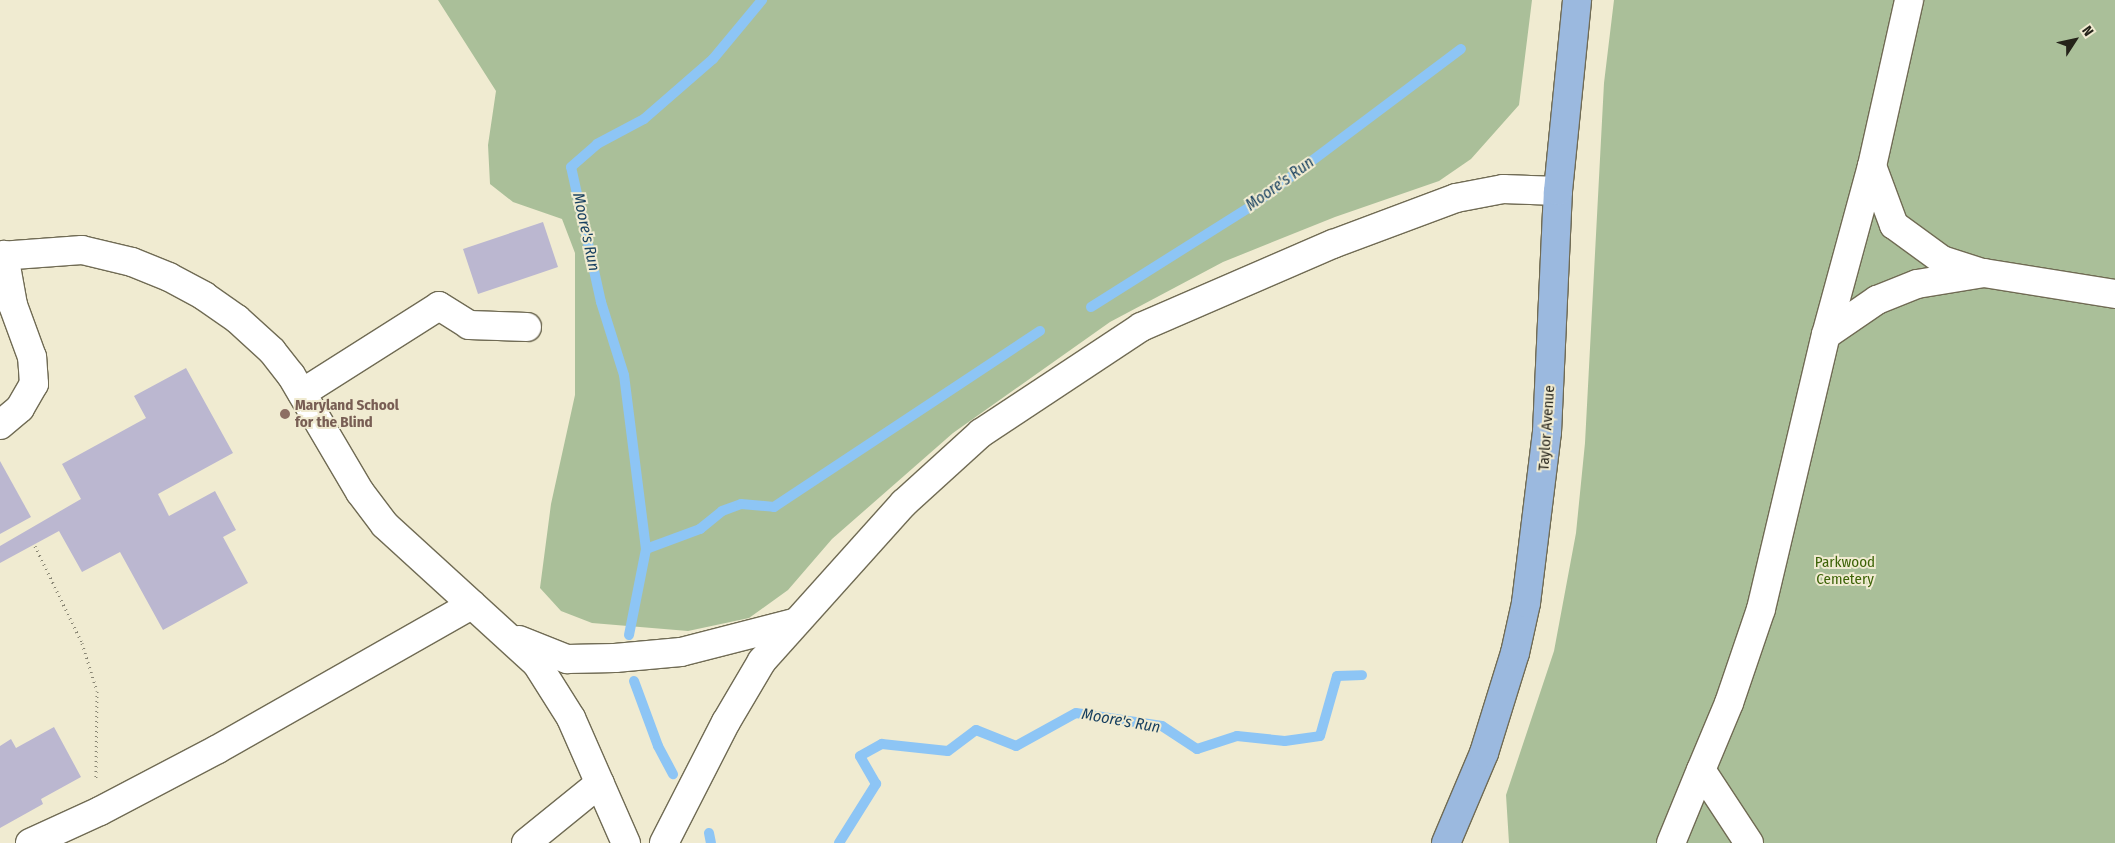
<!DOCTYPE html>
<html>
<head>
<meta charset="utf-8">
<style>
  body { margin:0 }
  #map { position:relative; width:2115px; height:843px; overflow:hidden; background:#f0ebd1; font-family:"Fira Sans Condensed",sans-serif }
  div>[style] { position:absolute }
  .green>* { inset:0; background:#aabf99 }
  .stream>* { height:10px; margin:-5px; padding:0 5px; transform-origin:5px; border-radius:5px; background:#8dc5f5 }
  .building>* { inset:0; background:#bbb7d0 }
  .path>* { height:3px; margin-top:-1.5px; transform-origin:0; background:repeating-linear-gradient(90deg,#8a8775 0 1px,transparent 0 5px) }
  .roads { filter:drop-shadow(1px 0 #706b54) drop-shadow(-1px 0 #706b54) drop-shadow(0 1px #706b54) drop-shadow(0 -1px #706b54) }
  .minor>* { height:28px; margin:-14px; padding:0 14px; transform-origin:14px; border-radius:14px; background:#fff }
  .major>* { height:28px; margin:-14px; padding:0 14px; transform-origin:14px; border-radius:14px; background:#9bb9df }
  .dots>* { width:14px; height:14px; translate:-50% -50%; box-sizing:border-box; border:2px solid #f0ebd1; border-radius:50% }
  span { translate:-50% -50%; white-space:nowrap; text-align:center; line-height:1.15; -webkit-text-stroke:4px #f0ebd1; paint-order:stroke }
  .education-label { font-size:15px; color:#785e54; font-weight:700 }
  .left { translate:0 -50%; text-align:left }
  .street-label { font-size:15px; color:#25231a }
  .park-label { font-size:15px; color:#3d6308 }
  .water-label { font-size:16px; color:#163f5f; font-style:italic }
  .north { position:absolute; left:2050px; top:15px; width:50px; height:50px; -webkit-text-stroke:4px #f0ebd1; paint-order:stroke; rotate:55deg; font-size:14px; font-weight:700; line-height:20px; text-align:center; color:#25231a }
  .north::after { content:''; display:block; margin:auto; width:18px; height:22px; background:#25231a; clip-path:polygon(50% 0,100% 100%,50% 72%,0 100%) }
</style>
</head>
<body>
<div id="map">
  <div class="green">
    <div style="clip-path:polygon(438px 0,1532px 0,1519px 105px,1471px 159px,1439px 181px,1335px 217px,1223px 262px,1110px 322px,953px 433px,832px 539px,788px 590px,749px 618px,688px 631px,592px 623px,561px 611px,540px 588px,551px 504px,575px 395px,575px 253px,562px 219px,513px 202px,490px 184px,488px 145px,496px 91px)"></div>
    <div style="clip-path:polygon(1614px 0,2115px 0,2115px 843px,1509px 843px,1506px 795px,1554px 651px,1576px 533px,1585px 443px,1604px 83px)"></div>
  </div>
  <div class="stream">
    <div style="left:1091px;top:307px;width:191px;rotate:-32.2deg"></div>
    <div style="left:1253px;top:205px;width:260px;rotate:-36.9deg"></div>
    <div style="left:646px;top:549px;width:58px;rotate:-20.3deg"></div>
    <div style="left:700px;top:529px;width:28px;rotate:-39deg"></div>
    <div style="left:722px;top:511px;width:20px;rotate:-20deg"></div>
    <div style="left:741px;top:504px;width:33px;rotate:5deg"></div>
    <div style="left:774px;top:507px;width:319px;rotate:-33.5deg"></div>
    <div style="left:629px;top:635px;width:88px;rotate:-78.8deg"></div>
    <div style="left:646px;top:549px;width:175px;rotate:-97.2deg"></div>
    <div style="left:624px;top:375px;width:77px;rotate:-107.5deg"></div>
    <div style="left:601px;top:302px;width:138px;rotate:-102.5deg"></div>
    <div style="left:571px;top:167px;width:35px;rotate:-41deg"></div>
    <div style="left:597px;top:144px;width:53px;rotate:-28deg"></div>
    <div style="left:644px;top:119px;width:91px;rotate:-41deg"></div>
    <div style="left:713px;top:59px;width:77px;rotate:-50.3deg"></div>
    <div style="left:634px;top:681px;width:69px;rotate:69.7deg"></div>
    <div style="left:658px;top:746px;width:32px;rotate:62deg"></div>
    <div style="left:709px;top:833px;width:10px;rotate:79deg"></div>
    <div style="left:839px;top:843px;width:70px;rotate:-57.9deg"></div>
    <div style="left:876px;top:784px;width:32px;rotate:-120deg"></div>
    <div style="left:860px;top:756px;width:25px;rotate:-29deg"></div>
    <div style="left:882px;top:744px;width:66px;rotate:6.1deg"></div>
    <div style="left:948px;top:751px;width:35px;rotate:-37deg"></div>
    <div style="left:976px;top:730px;width:43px;rotate:21.8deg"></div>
    <div style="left:1016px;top:746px;width:68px;rotate:-28.8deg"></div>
    <div style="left:1076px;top:713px;width:87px;rotate:8.6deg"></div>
    <div style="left:1162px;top:726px;width:42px;rotate:33.3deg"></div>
    <div style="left:1197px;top:749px;width:42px;rotate:-18deg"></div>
    <div style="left:1237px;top:736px;width:48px;rotate:5.9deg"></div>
    <div style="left:1285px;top:741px;width:35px;rotate:-8deg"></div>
    <div style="left:1320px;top:736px;width:62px;rotate:-74.2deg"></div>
    <div style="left:1337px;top:676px;width:25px;rotate:-2deg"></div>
  </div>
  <div class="building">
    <div style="clip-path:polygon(543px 222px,558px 267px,478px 294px,463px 249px)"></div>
    <div style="clip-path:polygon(186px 368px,233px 453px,158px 494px,169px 516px,215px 491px,236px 530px,223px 537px,248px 583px,163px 630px,120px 552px,82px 572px,59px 531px,0 563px,0 546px,81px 499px,62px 464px,146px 418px,134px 396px)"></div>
    <div style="clip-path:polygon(0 461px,31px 517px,0 534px)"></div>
    <div style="clip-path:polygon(54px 727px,81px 777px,41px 799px,43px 804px,0 828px,0 746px,11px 739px,16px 748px)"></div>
  </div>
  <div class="path">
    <div style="left:35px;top:546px;width:108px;rotate:64.1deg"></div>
    <div style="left:82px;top:643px;width:50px;rotate:72.6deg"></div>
    <div style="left:97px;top:691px;width:87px;rotate:90.7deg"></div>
  </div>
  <div class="roads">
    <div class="minor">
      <div style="left:1872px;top:166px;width:63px;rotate:69.6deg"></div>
      <div style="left:1894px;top:225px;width:59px;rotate:36.1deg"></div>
      <div style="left:1942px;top:260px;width:40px;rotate:18deg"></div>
      <div style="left:0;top:256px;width:82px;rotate:-4.2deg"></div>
      <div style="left:82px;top:250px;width:51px;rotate:13.5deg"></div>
      <div style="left:132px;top:262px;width:40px;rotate:22deg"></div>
      <div style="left:169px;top:277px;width:40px;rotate:28deg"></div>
      <div style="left:204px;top:296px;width:40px;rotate:34.9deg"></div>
      <div style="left:237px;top:319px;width:47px;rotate:42.4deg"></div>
      <div style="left:272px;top:351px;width:31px;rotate:52deg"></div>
      <div style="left:291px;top:375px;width:136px;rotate:59.5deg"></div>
      <div style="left:360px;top:492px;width:41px;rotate:52.9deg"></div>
      <div style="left:385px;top:525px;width:206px;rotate:42.4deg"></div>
      <div style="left:537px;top:664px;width:64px;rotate:57.8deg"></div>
      <div style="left:571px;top:718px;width:137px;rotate:66.3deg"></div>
      <div style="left:1826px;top:335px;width:175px;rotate:-74.8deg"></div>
      <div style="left:1872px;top:166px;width:170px;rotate:-77.4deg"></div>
      <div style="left:302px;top:393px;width:162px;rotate:-32.4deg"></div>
      <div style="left:439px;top:306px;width:36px;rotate:32deg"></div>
      <div style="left:469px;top:325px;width:58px;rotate:2deg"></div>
      <div style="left:0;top:425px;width:26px;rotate:-40deg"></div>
      <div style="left:20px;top:408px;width:28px;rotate:-60deg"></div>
      <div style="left:34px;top:384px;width:27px;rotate:-94deg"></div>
      <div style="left:32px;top:357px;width:55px;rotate:-110.1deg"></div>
      <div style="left:13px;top:305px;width:51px;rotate:-100.2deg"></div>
      <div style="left:519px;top:640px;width:52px;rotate:21.6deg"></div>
      <div style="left:567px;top:659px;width:48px;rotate:-1.2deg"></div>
      <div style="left:615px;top:658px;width:66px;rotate:-5.2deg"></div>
      <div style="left:681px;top:652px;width:117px;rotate:-14.4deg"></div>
      <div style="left:30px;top:843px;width:77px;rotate:-24.6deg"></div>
      <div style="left:100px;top:811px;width:133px;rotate:-27.7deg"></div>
      <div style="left:218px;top:749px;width:292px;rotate:-29.6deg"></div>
      <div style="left:526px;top:843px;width:95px;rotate:-39deg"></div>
      <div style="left:664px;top:843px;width:136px;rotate:-62.9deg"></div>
      <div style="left:726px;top:722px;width:71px;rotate:-59.5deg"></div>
      <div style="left:762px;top:661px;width:212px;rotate:-48.1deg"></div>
      <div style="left:904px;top:503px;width:104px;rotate:-42.3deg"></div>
      <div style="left:981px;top:433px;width:192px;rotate:-33.5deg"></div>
      <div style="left:1141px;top:327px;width:209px;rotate:-23.4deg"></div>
      <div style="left:1333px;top:244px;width:131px;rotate:-20.5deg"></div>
      <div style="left:1456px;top:198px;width:48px;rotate:-10.8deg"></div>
      <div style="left:1503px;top:189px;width:55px;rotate:2.1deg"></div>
      <div style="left:1671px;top:843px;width:79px;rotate:-67.7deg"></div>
      <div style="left:1749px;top:843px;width:87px;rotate:-123.3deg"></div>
      <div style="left:1701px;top:770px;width:73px;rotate:-67.3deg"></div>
      <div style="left:1729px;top:703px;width:99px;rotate:-71.2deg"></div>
      <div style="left:1761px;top:609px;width:282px;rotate:-76.7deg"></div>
      <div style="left:1826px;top:335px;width:62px;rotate:-34.5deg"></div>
      <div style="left:1877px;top:300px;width:43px;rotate:-21.8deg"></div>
      <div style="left:1917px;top:284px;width:68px;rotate:-9.3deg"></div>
      <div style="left:1984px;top:273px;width:133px;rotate:9.1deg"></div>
    </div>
    <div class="major">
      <div style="left:1446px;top:843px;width:98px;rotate:-67.1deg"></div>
      <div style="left:1484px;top:753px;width:105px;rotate:-72.8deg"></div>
      <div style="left:1515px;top:653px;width:51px;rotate:-77.6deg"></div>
      <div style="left:1526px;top:603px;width:172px;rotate:-83deg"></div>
      <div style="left:1547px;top:432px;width:241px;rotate:-87.4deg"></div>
      <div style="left:1558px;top:191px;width:192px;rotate:-84.3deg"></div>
    </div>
  </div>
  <div class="dots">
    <div style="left:285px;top:414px;background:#8d6e63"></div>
  </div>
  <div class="education-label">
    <span class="left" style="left:295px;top:414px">Maryland School<br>for the Blind</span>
  </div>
  <div class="street-label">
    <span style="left:1547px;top:428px;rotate:-86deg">Taylor Avenue</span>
  </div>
  <div class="park-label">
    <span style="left:1845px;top:571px">Parkwood<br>Cemetery</span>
  </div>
  <div class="water-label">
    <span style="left:1280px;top:184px;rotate:-36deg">Moore's Run</span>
    <span style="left:586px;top:232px;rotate:78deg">Moore's Run</span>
    <span style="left:1121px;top:721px;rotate:10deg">Moore's Run</span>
  </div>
  <div class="north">N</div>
</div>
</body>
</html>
